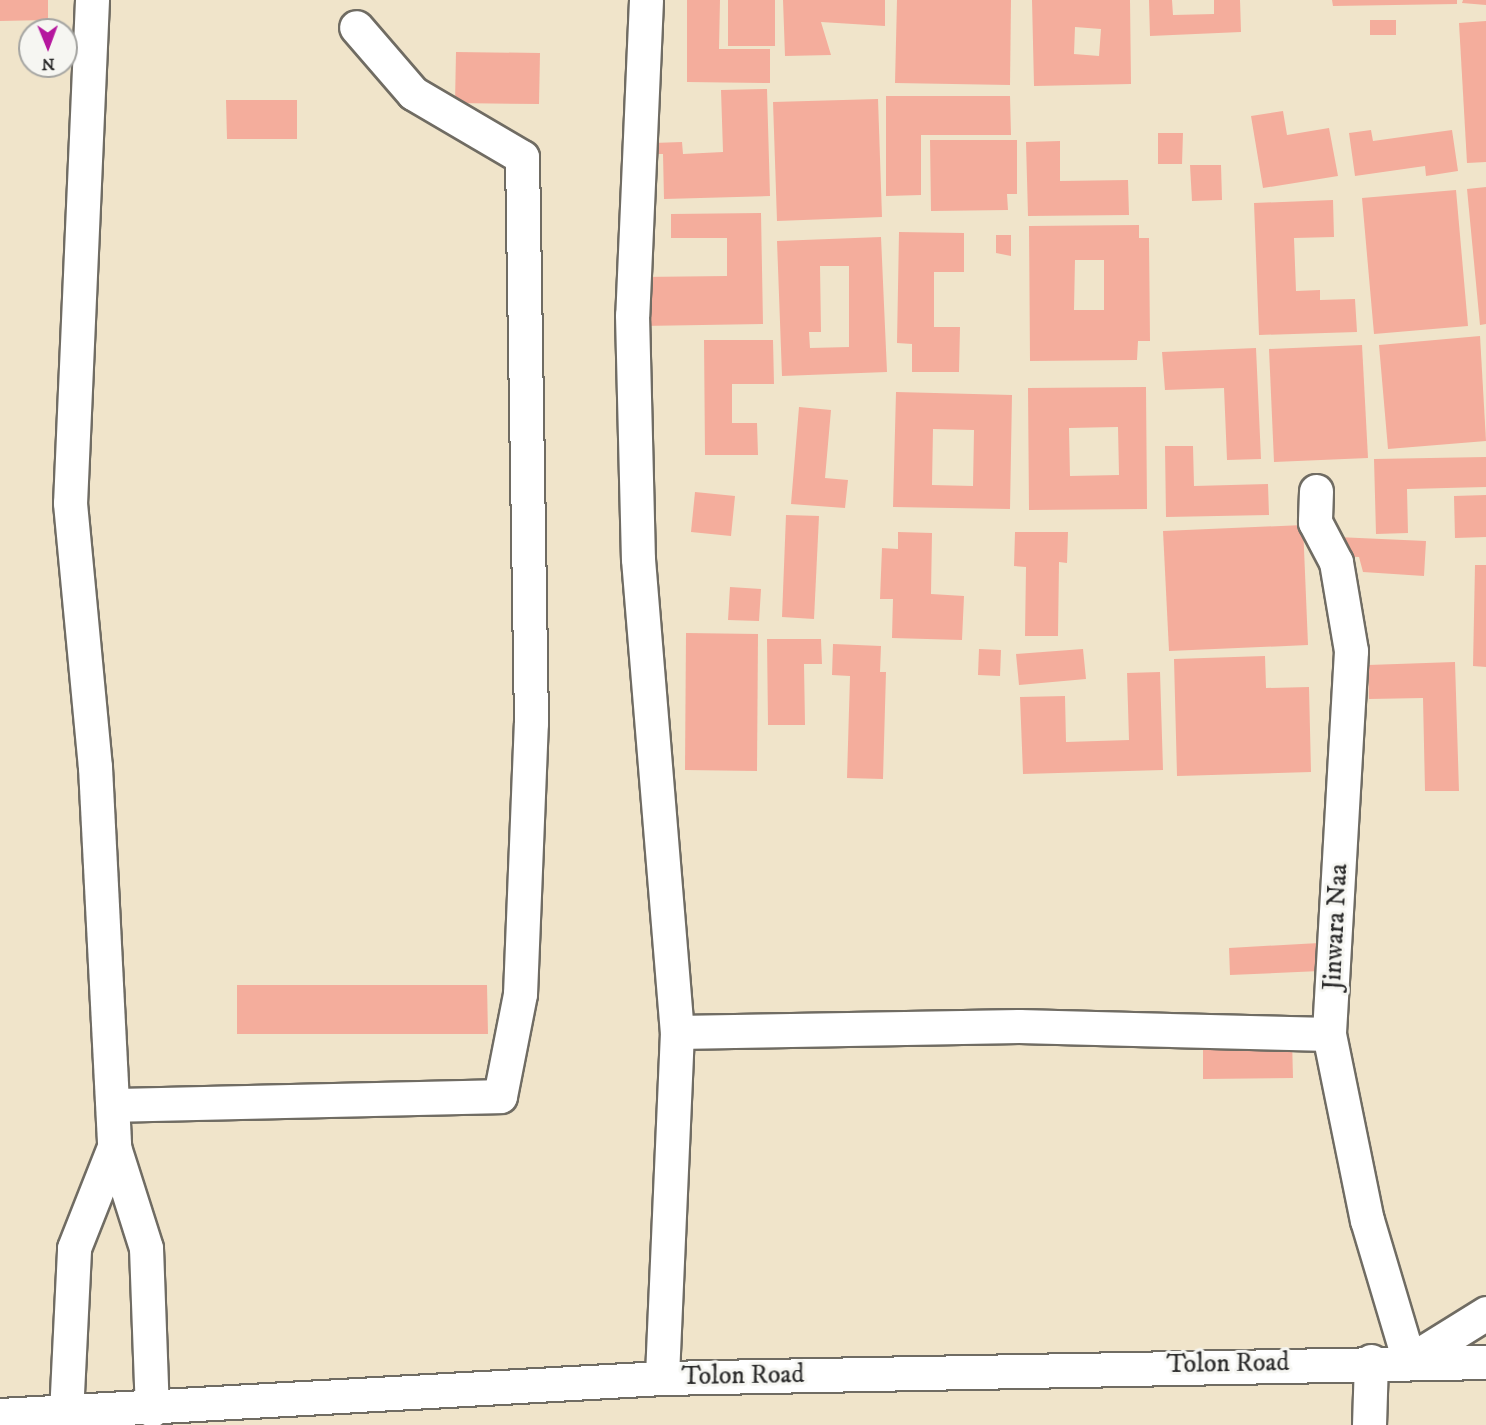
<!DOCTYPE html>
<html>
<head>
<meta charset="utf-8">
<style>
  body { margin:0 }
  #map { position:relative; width:1486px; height:1425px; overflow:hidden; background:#f0e4ca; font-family:"IM FELL DW Pica",serif }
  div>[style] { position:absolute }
  .building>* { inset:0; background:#f4ad9c }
  .roads { filter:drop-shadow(2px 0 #706c63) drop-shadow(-2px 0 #706c63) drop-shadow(0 2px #706c63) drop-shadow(0 -2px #706c63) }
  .minor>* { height:33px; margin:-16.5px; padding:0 16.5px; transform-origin:16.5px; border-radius:16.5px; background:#fff }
  .major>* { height:33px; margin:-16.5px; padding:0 16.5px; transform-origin:16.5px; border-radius:16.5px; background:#fff }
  span { translate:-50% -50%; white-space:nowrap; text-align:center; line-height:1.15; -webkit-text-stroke:6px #f6f6f2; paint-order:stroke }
  .street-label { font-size:26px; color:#2b2b2b }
  .north { position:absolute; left:18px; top:18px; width:60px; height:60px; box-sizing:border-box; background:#f6f6f2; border:2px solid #a5a5a2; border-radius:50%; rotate:179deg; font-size:16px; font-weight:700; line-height:24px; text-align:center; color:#2b2b2b }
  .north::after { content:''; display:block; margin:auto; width:21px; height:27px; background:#b5179e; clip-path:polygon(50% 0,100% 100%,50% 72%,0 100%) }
</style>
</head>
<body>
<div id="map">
  <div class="building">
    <div style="clip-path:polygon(0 0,48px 0,48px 20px,0 21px)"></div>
    <div style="clip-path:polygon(687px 0,720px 0,719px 49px,770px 49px,770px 83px,687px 82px)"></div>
    <div style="clip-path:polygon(728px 0,775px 0,775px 46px,728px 46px)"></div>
    <div style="clip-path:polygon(783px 0,885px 0,885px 26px,821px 22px,831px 55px,785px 56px)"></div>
    <div style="clip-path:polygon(897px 0,1011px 0,1010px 85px,895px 83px)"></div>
    <div style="clip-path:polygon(evenodd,1032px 0,1130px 0,1131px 84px,1034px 86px,1032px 0,1075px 27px,1101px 29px,1099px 56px,1074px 54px,1075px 27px)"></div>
    <div style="clip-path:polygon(1149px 0,1172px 0,1173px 15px,1214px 14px,1214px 0,1240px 0,1241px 32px,1150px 36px)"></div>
    <div style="clip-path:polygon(1332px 0,1457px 0,1457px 4px,1333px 6px)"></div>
    <div style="clip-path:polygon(1463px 0,1486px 0,1486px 5px,1462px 3px)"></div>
    <div style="clip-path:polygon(1370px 20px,1396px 20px,1396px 35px,1370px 35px)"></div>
    <div style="clip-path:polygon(1486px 21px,1486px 162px,1467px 163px,1459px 23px)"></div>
    <div style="clip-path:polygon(456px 52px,540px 53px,539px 104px,455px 103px)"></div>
    <div style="clip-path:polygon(767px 89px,770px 196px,664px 199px,663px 154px,653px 154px,653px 143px,682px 142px,683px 154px,723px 152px,721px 90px)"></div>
    <div style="clip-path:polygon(886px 96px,1010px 96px,1011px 135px,921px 135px,921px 195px,886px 196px)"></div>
    <div style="clip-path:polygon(878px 99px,882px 217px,777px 221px,773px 102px)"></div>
    <div style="clip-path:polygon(226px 100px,297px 100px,297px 139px,227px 139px)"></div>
    <div style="clip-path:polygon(1283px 111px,1287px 135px,1329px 128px,1338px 176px,1263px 188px,1251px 116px)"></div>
    <div style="clip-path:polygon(1371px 130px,1373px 141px,1452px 130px,1458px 171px,1426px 176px,1425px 166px,1355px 176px,1349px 133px)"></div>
    <div style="clip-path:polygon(1158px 133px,1183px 133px,1182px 164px,1158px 164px)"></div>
    <div style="clip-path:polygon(930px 140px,1017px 140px,1017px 194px,1007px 194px,1008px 210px,931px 211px)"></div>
    <div style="clip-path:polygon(1060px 141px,1060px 181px,1128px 180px,1129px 215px,1028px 216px,1026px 142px)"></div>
    <div style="clip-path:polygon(1190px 165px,1221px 165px,1222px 200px,1192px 201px)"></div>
    <div style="clip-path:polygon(1486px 187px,1486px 324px,1480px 325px,1467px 189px)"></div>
    <div style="clip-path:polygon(1456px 190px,1468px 326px,1374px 334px,1362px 198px)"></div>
    <div style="clip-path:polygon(1333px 200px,1334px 237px,1294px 238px,1296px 291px,1320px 290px,1320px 300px,1355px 299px,1357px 332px,1259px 335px,1254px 203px)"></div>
    <div style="clip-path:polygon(761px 213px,763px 324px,642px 326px,641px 277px,727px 276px,727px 238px,671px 238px,671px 214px)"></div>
    <div style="clip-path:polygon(evenodd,1139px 225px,1139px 238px,1149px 238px,1150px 341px,1138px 341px,1137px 360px,1030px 361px,1029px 226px,1139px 225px,1075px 260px,1104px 260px,1104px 310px,1074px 310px,1075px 260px)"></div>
    <div style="clip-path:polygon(899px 232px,964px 233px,964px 272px,934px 272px,934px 327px,960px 327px,959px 372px,912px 372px,912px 344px,897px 343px)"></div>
    <div style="clip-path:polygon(996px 235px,1011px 235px,1011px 256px,996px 253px)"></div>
    <div style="clip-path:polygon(evenodd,881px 237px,887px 372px,782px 376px,777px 241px,881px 237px,820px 266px,849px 266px,849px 347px,810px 348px,809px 332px,821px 332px,820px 266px)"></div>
    <div style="clip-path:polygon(1480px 336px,1486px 441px,1388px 449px,1379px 345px)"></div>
    <div style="clip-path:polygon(704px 340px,773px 340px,774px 384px,732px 384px,732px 423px,757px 423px,758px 455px,705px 455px)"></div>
    <div style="clip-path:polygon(1362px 345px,1368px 458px,1274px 462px,1269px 349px)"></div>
    <div style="clip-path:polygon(1256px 348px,1261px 459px,1227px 460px,1224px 388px,1165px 390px,1162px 352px)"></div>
    <div style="clip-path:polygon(evenodd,1146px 387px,1147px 509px,1029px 510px,1028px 388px,1146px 387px,1118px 427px,1119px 475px,1070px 476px,1069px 428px,1118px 427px)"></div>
    <div style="clip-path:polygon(evenodd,896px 392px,1012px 395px,1010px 509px,893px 507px,896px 392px,933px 429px,974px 430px,973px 486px,932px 485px,933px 429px)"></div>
    <div style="clip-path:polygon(799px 407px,831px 410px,825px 478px,848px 480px,845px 508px,791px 504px)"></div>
    <div style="clip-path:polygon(1165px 446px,1193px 446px,1194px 486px,1268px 484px,1269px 515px,1166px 517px)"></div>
    <div style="clip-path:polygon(1486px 457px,1486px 487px,1407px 489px,1408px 533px,1376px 534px,1374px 459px)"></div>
    <div style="clip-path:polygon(695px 492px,735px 496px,731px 536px,691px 532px)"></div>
    <div style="clip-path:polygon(1486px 495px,1486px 537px,1455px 538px,1454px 496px)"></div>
    <div style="clip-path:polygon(786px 515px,819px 516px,814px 619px,782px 617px)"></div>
    <div style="clip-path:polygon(1303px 525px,1308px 645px,1169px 651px,1163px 531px)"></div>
    <div style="clip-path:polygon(898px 532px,932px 533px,931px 594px,964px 596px,962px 640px,892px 638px,893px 599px,880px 599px,882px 548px,898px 549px)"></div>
    <div style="clip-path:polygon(1015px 532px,1068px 532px,1067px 563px,1059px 562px,1058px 636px,1025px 636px,1026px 567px,1014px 566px)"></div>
    <div style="clip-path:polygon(1337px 537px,1426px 541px,1424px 576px,1363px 572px,1359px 557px,1336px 556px)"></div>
    <div style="clip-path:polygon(1475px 565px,1486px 565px,1486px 667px,1473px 666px)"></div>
    <div style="clip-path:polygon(730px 587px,761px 589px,759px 621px,728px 620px)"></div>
    <div style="clip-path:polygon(686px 633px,758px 634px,757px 771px,685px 770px)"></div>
    <div style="clip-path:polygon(767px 639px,821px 639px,822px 664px,804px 664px,805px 725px,768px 725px)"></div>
    <div style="clip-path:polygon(833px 644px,881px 646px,880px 672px,886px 672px,883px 779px,847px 778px,850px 676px,832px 675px)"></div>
    <div style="clip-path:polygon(979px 649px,1001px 650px,1000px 676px,978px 675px)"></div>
    <div style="clip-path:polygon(1083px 649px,1086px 679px,1019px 685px,1016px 654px)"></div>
    <div style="clip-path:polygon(1265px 656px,1266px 688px,1309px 687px,1311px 772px,1177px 776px,1174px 659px)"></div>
    <div style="clip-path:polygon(1455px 662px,1459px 791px,1425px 791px,1423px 698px,1369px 699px,1368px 665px)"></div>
    <div style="clip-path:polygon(1160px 672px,1163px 770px,1023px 774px,1020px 697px,1065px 696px,1066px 742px,1129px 740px,1127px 673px)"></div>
    <div style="clip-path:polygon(1319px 943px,1320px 971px,1230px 975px,1229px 948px)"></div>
    <div style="clip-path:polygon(237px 985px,487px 985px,488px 1034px,237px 1034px)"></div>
    <div style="clip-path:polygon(1292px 1039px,1293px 1078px,1203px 1079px,1203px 1041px)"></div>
  </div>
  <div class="roads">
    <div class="minor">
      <div style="left:92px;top:0;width:503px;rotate:92.5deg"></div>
      <div style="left:70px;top:503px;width:265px;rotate:84.6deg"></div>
      <div style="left:95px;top:767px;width:380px;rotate:87.1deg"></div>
      <div style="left:114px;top:1147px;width:106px;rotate:72.4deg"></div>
      <div style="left:146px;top:1248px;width:162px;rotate:87.9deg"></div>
      <div style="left:646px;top:0;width:315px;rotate:92.5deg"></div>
      <div style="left:632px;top:315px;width:244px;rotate:88.6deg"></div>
      <div style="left:638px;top:559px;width:475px;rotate:85.3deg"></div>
      <div style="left:677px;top:1032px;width:346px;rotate:92.5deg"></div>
      <div style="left:1316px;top:491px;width:31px;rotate:92deg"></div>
      <div style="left:1315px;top:522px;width:45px;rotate:62.3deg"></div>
      <div style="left:1336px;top:562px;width:90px;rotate:80.4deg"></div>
      <div style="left:1351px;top:651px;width:384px;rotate:93.3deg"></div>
      <div style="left:1329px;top:1034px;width:190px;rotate:78.5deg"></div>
      <div style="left:1367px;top:1220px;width:147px;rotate:73.4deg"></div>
      <div style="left:1409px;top:1361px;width:91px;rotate:-31.9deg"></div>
      <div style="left:677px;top:1032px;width:342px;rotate:-1deg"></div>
      <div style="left:1019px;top:1026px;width:310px;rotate:1.5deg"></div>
      <div style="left:113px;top:1105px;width:387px;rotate:-1.3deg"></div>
      <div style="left:500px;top:1096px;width:104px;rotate:-78.9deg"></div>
      <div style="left:520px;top:994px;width:271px;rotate:-87.7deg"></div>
      <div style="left:531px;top:723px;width:566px;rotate:-90.91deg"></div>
      <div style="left:522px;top:157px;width:126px;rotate:-149.6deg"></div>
      <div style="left:413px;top:93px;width:87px;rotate:-130.8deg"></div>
      <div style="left:66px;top:1414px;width:166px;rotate:-87.2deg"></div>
      <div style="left:74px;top:1248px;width:109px;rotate:-68.4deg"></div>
      <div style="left:1369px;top:1425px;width:64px;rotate:-88.2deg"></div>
    </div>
    <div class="major">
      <div style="left:0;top:1415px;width:663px;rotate:-3.2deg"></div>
      <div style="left:662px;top:1378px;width:824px;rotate:-1.11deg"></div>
    </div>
  </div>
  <div class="street-label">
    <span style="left:1336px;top:927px;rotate:-87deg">Jinwara Naa</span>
    <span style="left:1228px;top:1364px;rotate:-1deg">Tolon Road</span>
    <span style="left:743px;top:1376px;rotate:-1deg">Tolon Road</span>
  </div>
  <div class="north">N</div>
</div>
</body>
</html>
